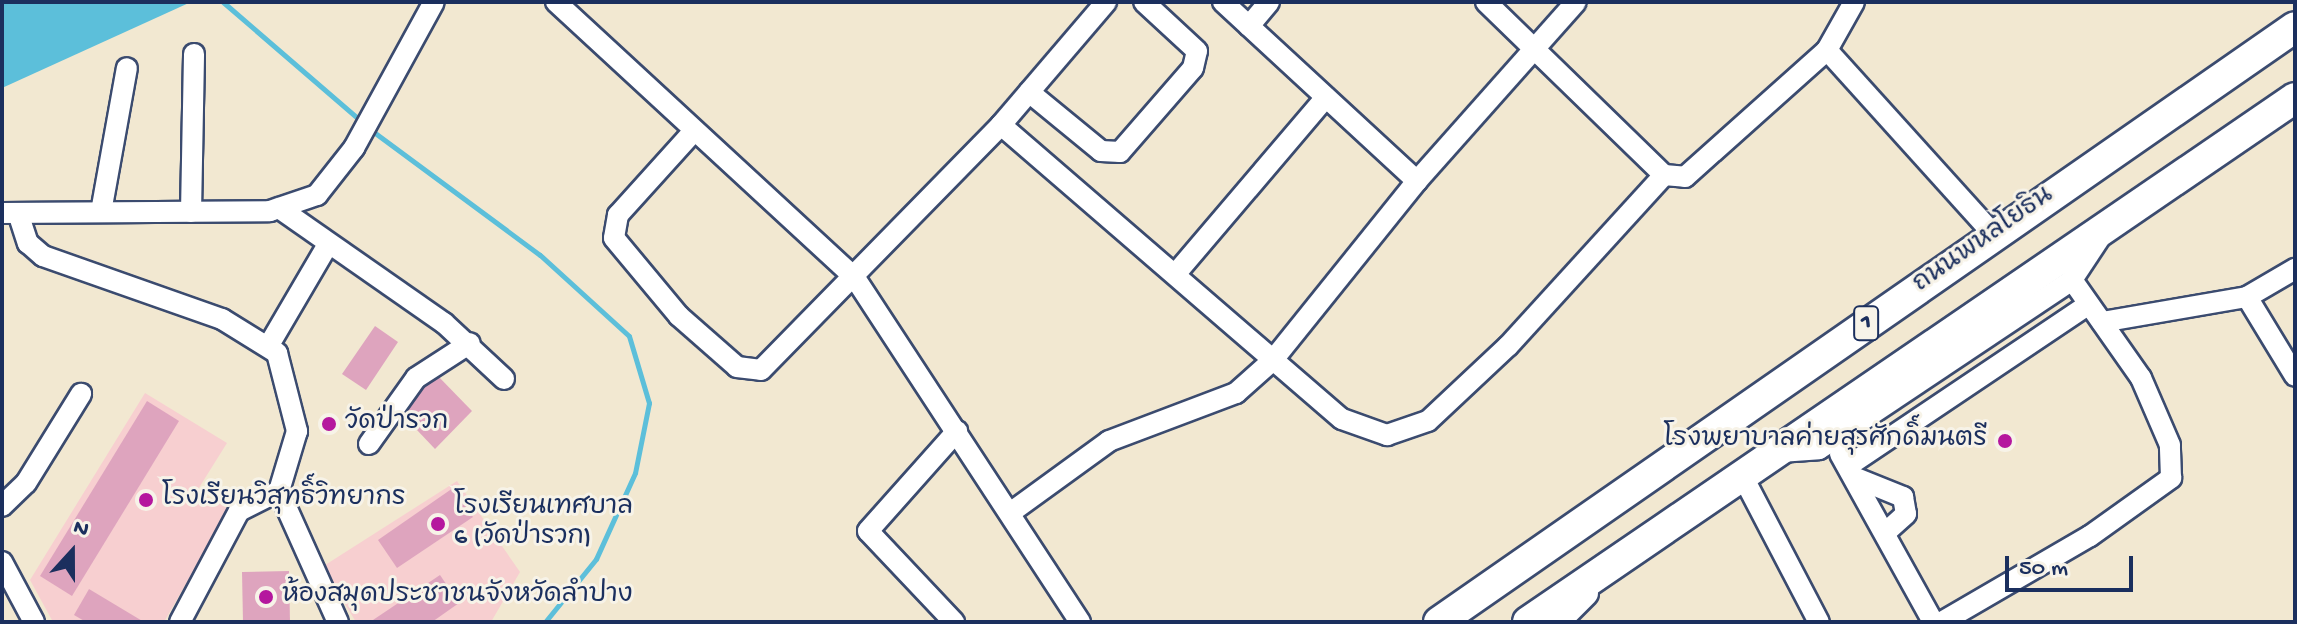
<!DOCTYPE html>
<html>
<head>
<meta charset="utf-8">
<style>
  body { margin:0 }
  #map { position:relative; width:2297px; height:624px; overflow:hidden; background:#f2e8d1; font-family:"Gochi Hand","Playpen Sans Thai",sans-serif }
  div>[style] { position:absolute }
  .built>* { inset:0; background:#f7cfd0 }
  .water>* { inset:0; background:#5cbfda }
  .stream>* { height:5px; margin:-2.5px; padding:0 2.5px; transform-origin:2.5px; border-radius:2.5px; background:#5cbfda }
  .building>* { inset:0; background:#dea4be }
  .roads { filter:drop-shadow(2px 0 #3b4b6f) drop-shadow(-2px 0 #3b4b6f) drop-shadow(0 2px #3b4b6f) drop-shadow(0 -2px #3b4b6f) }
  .minor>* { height:20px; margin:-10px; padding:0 10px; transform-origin:10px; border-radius:10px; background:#fff }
  .major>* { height:26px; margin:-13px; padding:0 13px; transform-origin:13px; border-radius:13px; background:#fff }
  .highway>* { height:30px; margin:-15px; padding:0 15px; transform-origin:15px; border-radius:15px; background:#fff }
  .dots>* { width:22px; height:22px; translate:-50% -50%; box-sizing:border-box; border:4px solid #f7f3e8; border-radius:50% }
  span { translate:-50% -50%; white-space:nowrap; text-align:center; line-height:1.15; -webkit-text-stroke:6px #f7f3e8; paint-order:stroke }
  .shield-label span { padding:2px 6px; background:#f7f3e8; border:2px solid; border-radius:6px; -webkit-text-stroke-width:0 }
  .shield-label { font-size:24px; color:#1b2f5e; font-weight:700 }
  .street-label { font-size:26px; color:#1b2f5e }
  .poi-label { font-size:26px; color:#1b2f5e }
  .left { translate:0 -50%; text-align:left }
  .right { translate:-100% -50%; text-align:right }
  .frame { position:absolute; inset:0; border:4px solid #1b2f5e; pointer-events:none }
  .north { position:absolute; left:32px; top:512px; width:80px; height:80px; -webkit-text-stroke:6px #f7f3e8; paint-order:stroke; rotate:21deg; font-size:22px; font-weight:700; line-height:32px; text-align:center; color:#1b2f5e }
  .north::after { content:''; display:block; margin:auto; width:28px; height:36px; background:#1b2f5e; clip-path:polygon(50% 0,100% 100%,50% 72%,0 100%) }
  .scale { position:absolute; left:2005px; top:556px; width:128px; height:36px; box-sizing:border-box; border:4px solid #1b2f5e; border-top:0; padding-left:10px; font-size:24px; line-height:28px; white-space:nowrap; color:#1b2f5e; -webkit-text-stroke:6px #f7f3e8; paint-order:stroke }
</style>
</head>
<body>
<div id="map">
  <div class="built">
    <div style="clip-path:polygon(145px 393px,227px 443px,197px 491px,229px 509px,164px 622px,53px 622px,30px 580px)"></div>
    <div style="clip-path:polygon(457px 481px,520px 572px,491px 622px,356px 622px,322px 567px)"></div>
  </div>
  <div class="water">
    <div style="clip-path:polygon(2px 2px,191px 2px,2px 88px)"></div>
  </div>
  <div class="stream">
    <div style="left:223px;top:2px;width:182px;rotate:40.8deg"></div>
    <div style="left:371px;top:130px;width:210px;rotate:36.5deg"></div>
    <div style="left:540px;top:255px;width:120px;rotate:42.3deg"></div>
    <div style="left:629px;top:336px;width:70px;rotate:73.4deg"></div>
    <div style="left:649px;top:403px;width:71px;rotate:101.3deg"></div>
    <div style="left:635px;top:473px;width:94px;rotate:114.4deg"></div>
    <div style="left:596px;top:559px;width:81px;rotate:129deg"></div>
  </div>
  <div class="building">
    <div style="clip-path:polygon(375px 326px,398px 342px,366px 390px,342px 374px)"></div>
    <div style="clip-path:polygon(436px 374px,472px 411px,435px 449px,398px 410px)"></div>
    <div style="clip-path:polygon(147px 401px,179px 421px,72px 596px,40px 576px)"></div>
    <div style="clip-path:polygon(453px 488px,473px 517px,397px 568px,378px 540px)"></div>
    <div style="clip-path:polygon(289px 571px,290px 622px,243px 622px,242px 572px)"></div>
    <div style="clip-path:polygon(440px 575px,459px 603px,432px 622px,370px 622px)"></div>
    <div style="clip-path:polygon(89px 589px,144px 622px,86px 622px,74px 615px)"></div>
  </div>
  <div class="roads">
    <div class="minor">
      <div style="left:556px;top:2px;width:407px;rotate:42.7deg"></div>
      <div style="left:855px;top:278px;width:411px;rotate:56.8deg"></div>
      <div style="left:1223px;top:2px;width:264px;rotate:42.7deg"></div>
      <div style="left:1486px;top:2px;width:248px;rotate:44.2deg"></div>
      <div style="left:1664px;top:175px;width:21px;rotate:5deg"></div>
      <div style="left:1685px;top:177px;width:191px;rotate:-41.8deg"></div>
      <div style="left:1827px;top:50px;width:55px;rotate:-60.6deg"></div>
      <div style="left:1249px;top:26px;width:31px;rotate:-50deg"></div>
      <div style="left:1827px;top:50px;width:248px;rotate:47.9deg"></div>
      <div style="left:1029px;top:92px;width:93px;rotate:39.3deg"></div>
      <div style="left:1101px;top:151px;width:19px;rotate:3deg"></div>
      <div style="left:1120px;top:152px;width:111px;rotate:-49deg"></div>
      <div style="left:1193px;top:68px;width:17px;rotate:-77deg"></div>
      <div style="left:1197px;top:51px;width:72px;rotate:-137.2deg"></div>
      <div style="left:1001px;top:125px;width:450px;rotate:40.8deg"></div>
      <div style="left:1342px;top:419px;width:48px;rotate:19.6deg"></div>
      <div style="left:1387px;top:435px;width:43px;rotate:-18.9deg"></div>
      <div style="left:1428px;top:421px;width:110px;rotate:-43.2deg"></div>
      <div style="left:1508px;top:346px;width:231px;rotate:-47.6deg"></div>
      <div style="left:693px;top:132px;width:112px;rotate:132.1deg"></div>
      <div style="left:618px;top:215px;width:23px;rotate:100deg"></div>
      <div style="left:614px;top:238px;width:102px;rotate:50.2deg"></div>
      <div style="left:679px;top:316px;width:77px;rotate:41.3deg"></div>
      <div style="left:737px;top:367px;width:24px;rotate:7deg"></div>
      <div style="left:761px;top:370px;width:343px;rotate:-45.6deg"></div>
      <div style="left:1001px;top:125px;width:162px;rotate:-49.5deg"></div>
      <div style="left:279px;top:208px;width:201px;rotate:34.9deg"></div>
      <div style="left:444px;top:323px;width:82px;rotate:43deg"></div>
      <div style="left:101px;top:212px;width:146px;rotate:-79.8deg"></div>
      <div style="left:191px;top:212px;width:158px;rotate:-88.9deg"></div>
      <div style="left:2px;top:213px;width:268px;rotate:-0.4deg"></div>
      <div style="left:270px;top:211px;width:50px;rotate:-18.8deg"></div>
      <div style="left:317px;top:195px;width:60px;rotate:-51.8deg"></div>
      <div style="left:354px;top:148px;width:166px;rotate:-61.3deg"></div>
      <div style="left:18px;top:213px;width:32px;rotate:72deg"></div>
      <div style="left:28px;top:243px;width:20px;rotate:41deg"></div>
      <div style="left:43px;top:256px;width:190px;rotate:19.4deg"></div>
      <div style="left:222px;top:319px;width:65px;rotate:31.7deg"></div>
      <div style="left:277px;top:353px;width:81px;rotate:75.6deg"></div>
      <div style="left:297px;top:431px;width:63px;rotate:106.7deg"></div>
      <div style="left:279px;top:491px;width:144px;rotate:65.8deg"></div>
      <div style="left:1178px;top:271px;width:228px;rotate:-49.6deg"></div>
      <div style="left:2247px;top:297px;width:92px;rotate:58.7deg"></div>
      <div style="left:2102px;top:322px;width:147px;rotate:-9.8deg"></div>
      <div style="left:2247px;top:297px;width:56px;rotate:-30.3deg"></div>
      <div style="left:269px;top:345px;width:115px;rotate:-59.6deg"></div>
      <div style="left:369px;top:444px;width:81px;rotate:-54.5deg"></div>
      <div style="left:416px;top:378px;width:64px;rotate:-32.9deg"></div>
      <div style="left:1780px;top:452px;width:39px;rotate:-4deg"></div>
      <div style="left:1819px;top:449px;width:31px;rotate:-33deg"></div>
      <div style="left:1845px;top:432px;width:273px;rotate:-33.8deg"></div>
      <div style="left:2072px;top:280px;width:49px;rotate:-56.6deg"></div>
      <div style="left:1840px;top:454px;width:192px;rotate:61deg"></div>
      <div style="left:1848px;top:466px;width:290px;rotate:-33.9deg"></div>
      <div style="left:1742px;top:475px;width:166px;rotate:62.4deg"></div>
      <div style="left:1856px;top:478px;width:51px;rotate:22deg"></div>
      <div style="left:1903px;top:497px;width:17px;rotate:80deg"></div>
      <div style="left:1906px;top:514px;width:27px;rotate:138deg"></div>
      <div style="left:2px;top:506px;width:33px;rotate:-44deg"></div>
      <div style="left:26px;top:483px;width:105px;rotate:-58.3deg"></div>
      <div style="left:1010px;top:513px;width:122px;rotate:-36deg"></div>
      <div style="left:1109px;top:441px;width:136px;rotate:-20.7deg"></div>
      <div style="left:1236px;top:393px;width:50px;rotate:-41.7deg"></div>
      <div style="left:1273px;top:360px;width:230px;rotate:-51.2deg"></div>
      <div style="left:1417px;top:181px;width:239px;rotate:-48.4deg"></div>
      <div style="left:2px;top:562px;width:68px;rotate:61.9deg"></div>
      <div style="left:180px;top:622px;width:126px;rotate:-62deg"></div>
      <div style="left:239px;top:511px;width:45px;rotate:-26.6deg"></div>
      <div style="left:954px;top:622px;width:125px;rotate:-133.4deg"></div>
      <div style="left:868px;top:531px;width:134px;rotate:-48.3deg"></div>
      <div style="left:1942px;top:622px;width:171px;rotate:-30.2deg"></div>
      <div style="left:2090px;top:536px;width:100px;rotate:-35.6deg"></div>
      <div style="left:2171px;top:478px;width:33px;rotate:-92deg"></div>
      <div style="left:2170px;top:445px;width:73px;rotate:-113.4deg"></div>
      <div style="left:2141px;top:378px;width:120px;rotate:-125.1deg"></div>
    </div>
    <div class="major">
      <div style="left:1556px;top:622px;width:41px;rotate:-45deg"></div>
    </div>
    <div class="highway">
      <div style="left:1439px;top:622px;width:1042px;rotate:-34.8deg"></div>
      <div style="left:1528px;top:622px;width:929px;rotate:-34.34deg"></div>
    </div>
  </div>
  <div class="dots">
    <div style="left:329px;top:424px;background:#b5179e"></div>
    <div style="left:2005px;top:441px;background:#b5179e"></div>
    <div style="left:146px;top:500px;background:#b5179e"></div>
    <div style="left:438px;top:524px;background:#b5179e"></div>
    <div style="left:266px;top:597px;background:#b5179e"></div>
  </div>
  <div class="shield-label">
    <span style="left:1866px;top:323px">1</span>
  </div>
  <div class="street-label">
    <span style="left:1984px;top:241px;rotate:-35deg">ถนนพหลโยธิน</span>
  </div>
  <div class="poi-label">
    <span class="left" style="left:345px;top:424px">วัดป่ารวก</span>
    <span class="right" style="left:1987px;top:441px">โรงพยาบาลค่ายสุรศักดิ์มนตรี</span>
    <span class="left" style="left:162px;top:500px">โรงเรียนวิสุทธิ์วิทยากร</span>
    <span class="left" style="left:454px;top:524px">โรงเรียนเทศบาล<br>6 (วัดป่ารวก)</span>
    <span class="left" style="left:282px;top:597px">ห้องสมุดประชาชนจังหวัดลำปาง</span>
  </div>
  <div class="frame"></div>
  <div class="north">N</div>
  <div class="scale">50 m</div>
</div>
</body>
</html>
